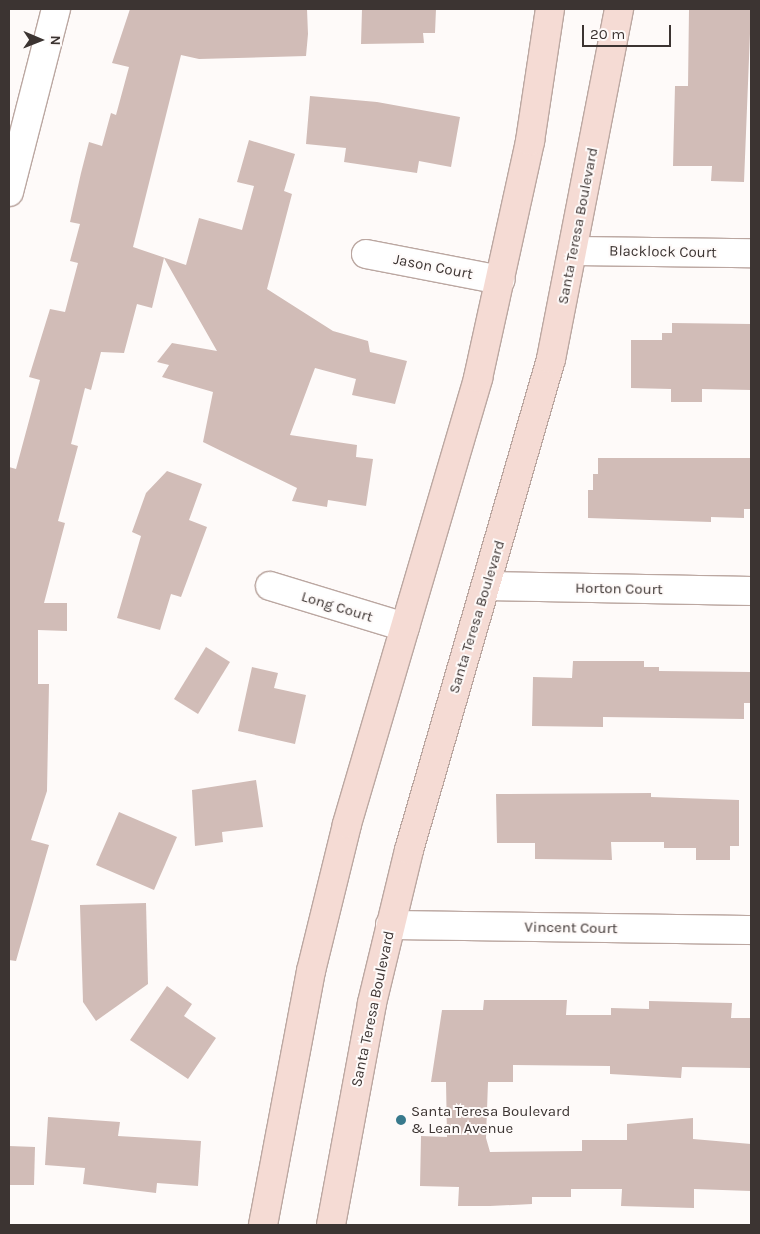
<!DOCTYPE html>
<html>
<head>
<meta charset="utf-8">
<style>
  body { margin:0 }
  #map { position:relative; width:760px; height:1234px; overflow:hidden; background:#fefaf9; font-family:Karla,sans-serif }
  div>[style] { position:absolute }
  .building>* { inset:0; background:#d1bcb7 }
  .roads { filter:drop-shadow(1px 0 #bba7a1) drop-shadow(-1px 0 #bba7a1) drop-shadow(0 1px #bba7a1) drop-shadow(0 -1px #bba7a1) }
  .minor>* { height:28px; margin:-14px; padding:0 14px; transform-origin:14px; border-radius:14px; background:#fff }
  .secondary>* { height:28px; margin:-14px; padding:0 14px; transform-origin:14px; border-radius:14px; background:#f5dbd4 }
  .dots>* { width:14px; height:14px; translate:-50% -50%; box-sizing:border-box; border:2px solid #fefaf9; border-radius:50% }
  span { translate:-50% -50%; white-space:nowrap; text-align:center; line-height:1.15; -webkit-text-stroke:4px #fefaf9; paint-order:stroke }
  .street-label { font-size:15px; color:#3c3432 }
  .poi-label { font-size:15px; color:#3c3432 }
  .left { translate:0 -50%; text-align:left }
  .frame { position:absolute; inset:0; border:10px solid #3c3432; pointer-events:none }
  .north { position:absolute; left:15px; top:15px; width:50px; height:50px; -webkit-text-stroke:4px #fefaf9; paint-order:stroke; rotate:91deg; font-size:14px; font-weight:700; line-height:20px; text-align:center; color:#3c3432 }
  .north::after { content:''; display:block; margin:auto; width:18px; height:22px; background:#3c3432; clip-path:polygon(50% 0,100% 100%,50% 72%,0 100%) }
  .scale { position:absolute; left:582px; top:25px; width:89px; height:22px; box-sizing:border-box; border:2px solid #3c3432; border-top:0; padding-left:6px; font-size:15px; line-height:18px; white-space:nowrap; color:#3c3432; -webkit-text-stroke:4px #fefaf9; paint-order:stroke }
</style>
</head>
<body>
<div id="map">
  <div class="building">
    <div style="clip-path:polygon(130px 9px,307px 9px,308px 34px,306px 56px,199px 59px,181px 55px,133px 247px,186px 265px,199px 218px,242px 230px,254px 186px,237px 182px,249px 140px,295px 154px,284px 191px,292px 194px,267px 289px,333px 331px,368px 341px,370px 352px,407px 361px,395px 404px,352px 395px,356px 379px,315px 368px,290px 435px,357px 445px,356px 457px,373px 459px,366px 506px,328px 500px,327px 507px,292px 501px,297px 488px,203px 442px,213px 392px,162px 377px,169px 365px,157px 362px,172px 343px,217px 351px,164px 258px,152px 308px,137px 304px,124px 353px,101px 352px,91px 390px,85px 388px,71px 444px,78px 446px,58px 521px,65px 523px,44px 603px,67px 603px,67px 631px,38px 630px,38px 684px,49px 684px,47px 791px,31px 840px,49px 845px,16px 961px,9px 960px,9px 467px,16px 469px,40px 380px,29px 377px,50px 309px,65px 312px,78px 263px,70px 261px,80px 224px,70px 222px,81px 173px,89px 142px,102px 146px,111px 113px,116px 115px,129px 67px,112px 63px)"></div>
    <div style="clip-path:polygon(362px 9px,436px 9px,435px 33px,423px 33px,424px 43px,361px 44px)"></div>
    <div style="clip-path:polygon(689px 9px,751px 9px,744px 182px,711px 181px,712px 166px,673px 166px,675px 86px,688px 86px)"></div>
    <div style="clip-path:polygon(310px 96px,377px 102px,460px 117px,451px 167px,419px 161px,417px 173px,344px 162px,346px 148px,306px 144px)"></div>
    <div style="clip-path:polygon(672px 323px,751px 324px,751px 390px,702px 389px,702px 402px,671px 402px,671px 389px,631px 388px,631px 340px,662px 340px,662px 333px,672px 333px)"></div>
    <div style="clip-path:polygon(598px 458px,751px 458px,751px 509px,744px 509px,744px 518px,711px 517px,711px 522px,588px 518px,588px 490px,593px 490px,593px 474px,598px 474px)"></div>
    <div style="clip-path:polygon(167px 471px,202px 484px,189px 520px,207px 527px,181px 597px,171px 594px,160px 630px,117px 618px,141px 536px,132px 532px,146px 493px)"></div>
    <div style="clip-path:polygon(206px 647px,230px 662px,198px 714px,174px 699px)"></div>
    <div style="clip-path:polygon(573px 661px,644px 661px,644px 667px,659px 667px,659px 671px,751px 672px,751px 703px,744px 703px,744px 719px,603px 717px,603px 727px,532px 726px,533px 677px,572px 678px)"></div>
    <div style="clip-path:polygon(252px 667px,278px 673px,274px 688px,306px 695px,295px 744px,238px 731px)"></div>
    <div style="clip-path:polygon(256px 780px,263px 827px,222px 832px,223px 842px,195px 846px,192px 790px)"></div>
    <div style="clip-path:polygon(651px 793px,651px 797px,739px 800px,739px 846px,730px 846px,730px 860px,696px 860px,696px 848px,664px 848px,664px 842px,611px 842px,612px 860px,535px 859px,535px 843px,497px 843px,496px 794px)"></div>
    <div style="clip-path:polygon(119px 812px,177px 837px,154px 890px,96px 865px)"></div>
    <div style="clip-path:polygon(146px 903px,148px 984px,96px 1021px,83px 1002px,80px 905px)"></div>
    <div style="clip-path:polygon(167px 986px,192px 1004px,184px 1016px,216px 1038px,188px 1079px,130px 1040px)"></div>
    <div style="clip-path:polygon(484px 1000px,567px 1000px,566px 1015px,611px 1015px,611px 1008px,649px 1009px,649px 1001px,732px 1003px,731px 1018px,751px 1018px,751px 1068px,682px 1067px,681px 1078px,610px 1074px,610px 1066px,513px 1065px,513px 1082px,488px 1082px,486px 1138px,490px 1152px,582px 1151px,582px 1140px,627px 1140px,627px 1124px,693px 1118px,693px 1139px,751px 1144px,751px 1191px,694px 1189px,694px 1208px,621px 1206px,622px 1189px,571px 1189px,571px 1197px,532px 1197px,532px 1204px,490px 1206px,458px 1206px,459px 1187px,420px 1186px,421px 1136px,447px 1137px,446px 1082px,431px 1082px,442px 1010px,483px 1010px)"></div>
    <div style="clip-path:polygon(48px 1117px,120px 1122px,118px 1136px,201px 1141px,198px 1186px,157px 1183px,156px 1193px,83px 1184px,85px 1168px,45px 1165px)"></div>
    <div style="clip-path:polygon(9px 1146px,35px 1147px,34px 1185px,9px 1185px)"></div>
  </div>
  <div class="roads">
    <div class="minor">
      <div style="left:9px;top:192px;width:189px;rotate:-75.6deg"></div>
      <div style="left:575px;top:251px;width:176px;rotate:0.7deg"></div>
      <div style="left:366px;top:254px;width:137px;rotate:10.9deg"></div>
      <div style="left:270px;top:586px;width:141px;rotate:16.9deg"></div>
      <div style="left:487px;top:586px;width:264px;rotate:1.1deg"></div>
      <div style="left:390px;top:925px;width:361px;rotate:0.8deg"></div>
    </div>
    <div class="secondary">
      <div style="left:263px;top:1225px;width:258px;rotate:-79.3deg"></div>
      <div style="left:311px;top:971px;width:151px;rotate:-76.2deg"></div>
      <div style="left:347px;top:824px;width:465px;rotate:-73.6deg"></div>
      <div style="left:478px;top:378px;width:243px;rotate:-77.6deg"></div>
      <div style="left:530px;top:141px;width:134px;rotate:-81.4deg"></div>
      <div style="left:331px;top:1225px;width:226px;rotate:-79.5deg"></div>
      <div style="left:372px;top:1003px;width:157px;rotate:-76.4deg"></div>
      <div style="left:409px;top:850px;width:511px;rotate:-73.87deg"></div>
      <div style="left:551px;top:359px;width:357px;rotate:-79deg"></div>
    </div>
  </div>
  <div class="dots">
    <div style="left:401px;top:1120px;background:#38798c"></div>
  </div>
  <div class="street-label">
    <span style="left:578px;top:226px;rotate:-79deg">Santa Teresa Boulevard</span>
    <span style="left:663px;top:252px;rotate:1deg">Blacklock Court</span>
    <span style="left:433px;top:267px;rotate:11deg">Jason Court</span>
    <span style="left:619px;top:589px;rotate:1deg">Horton Court</span>
    <span style="left:337px;top:607px;rotate:17deg">Long Court</span>
    <span style="left:477px;top:617px;rotate:-73deg">Santa Teresa Boulevard</span>
    <span style="left:571px;top:928px;rotate:1deg">Vincent Court</span>
    <span style="left:373px;top:1009px;rotate:-78deg">Santa Teresa Boulevard</span>
  </div>
  <div class="poi-label">
    <span class="left" style="left:411px;top:1120px">Santa Teresa Boulevard<br>&amp; Lean Avenue</span>
  </div>
  <div class="frame"></div>
  <div class="north">N</div>
  <div class="scale">20 m</div>
</div>
</body>
</html>
